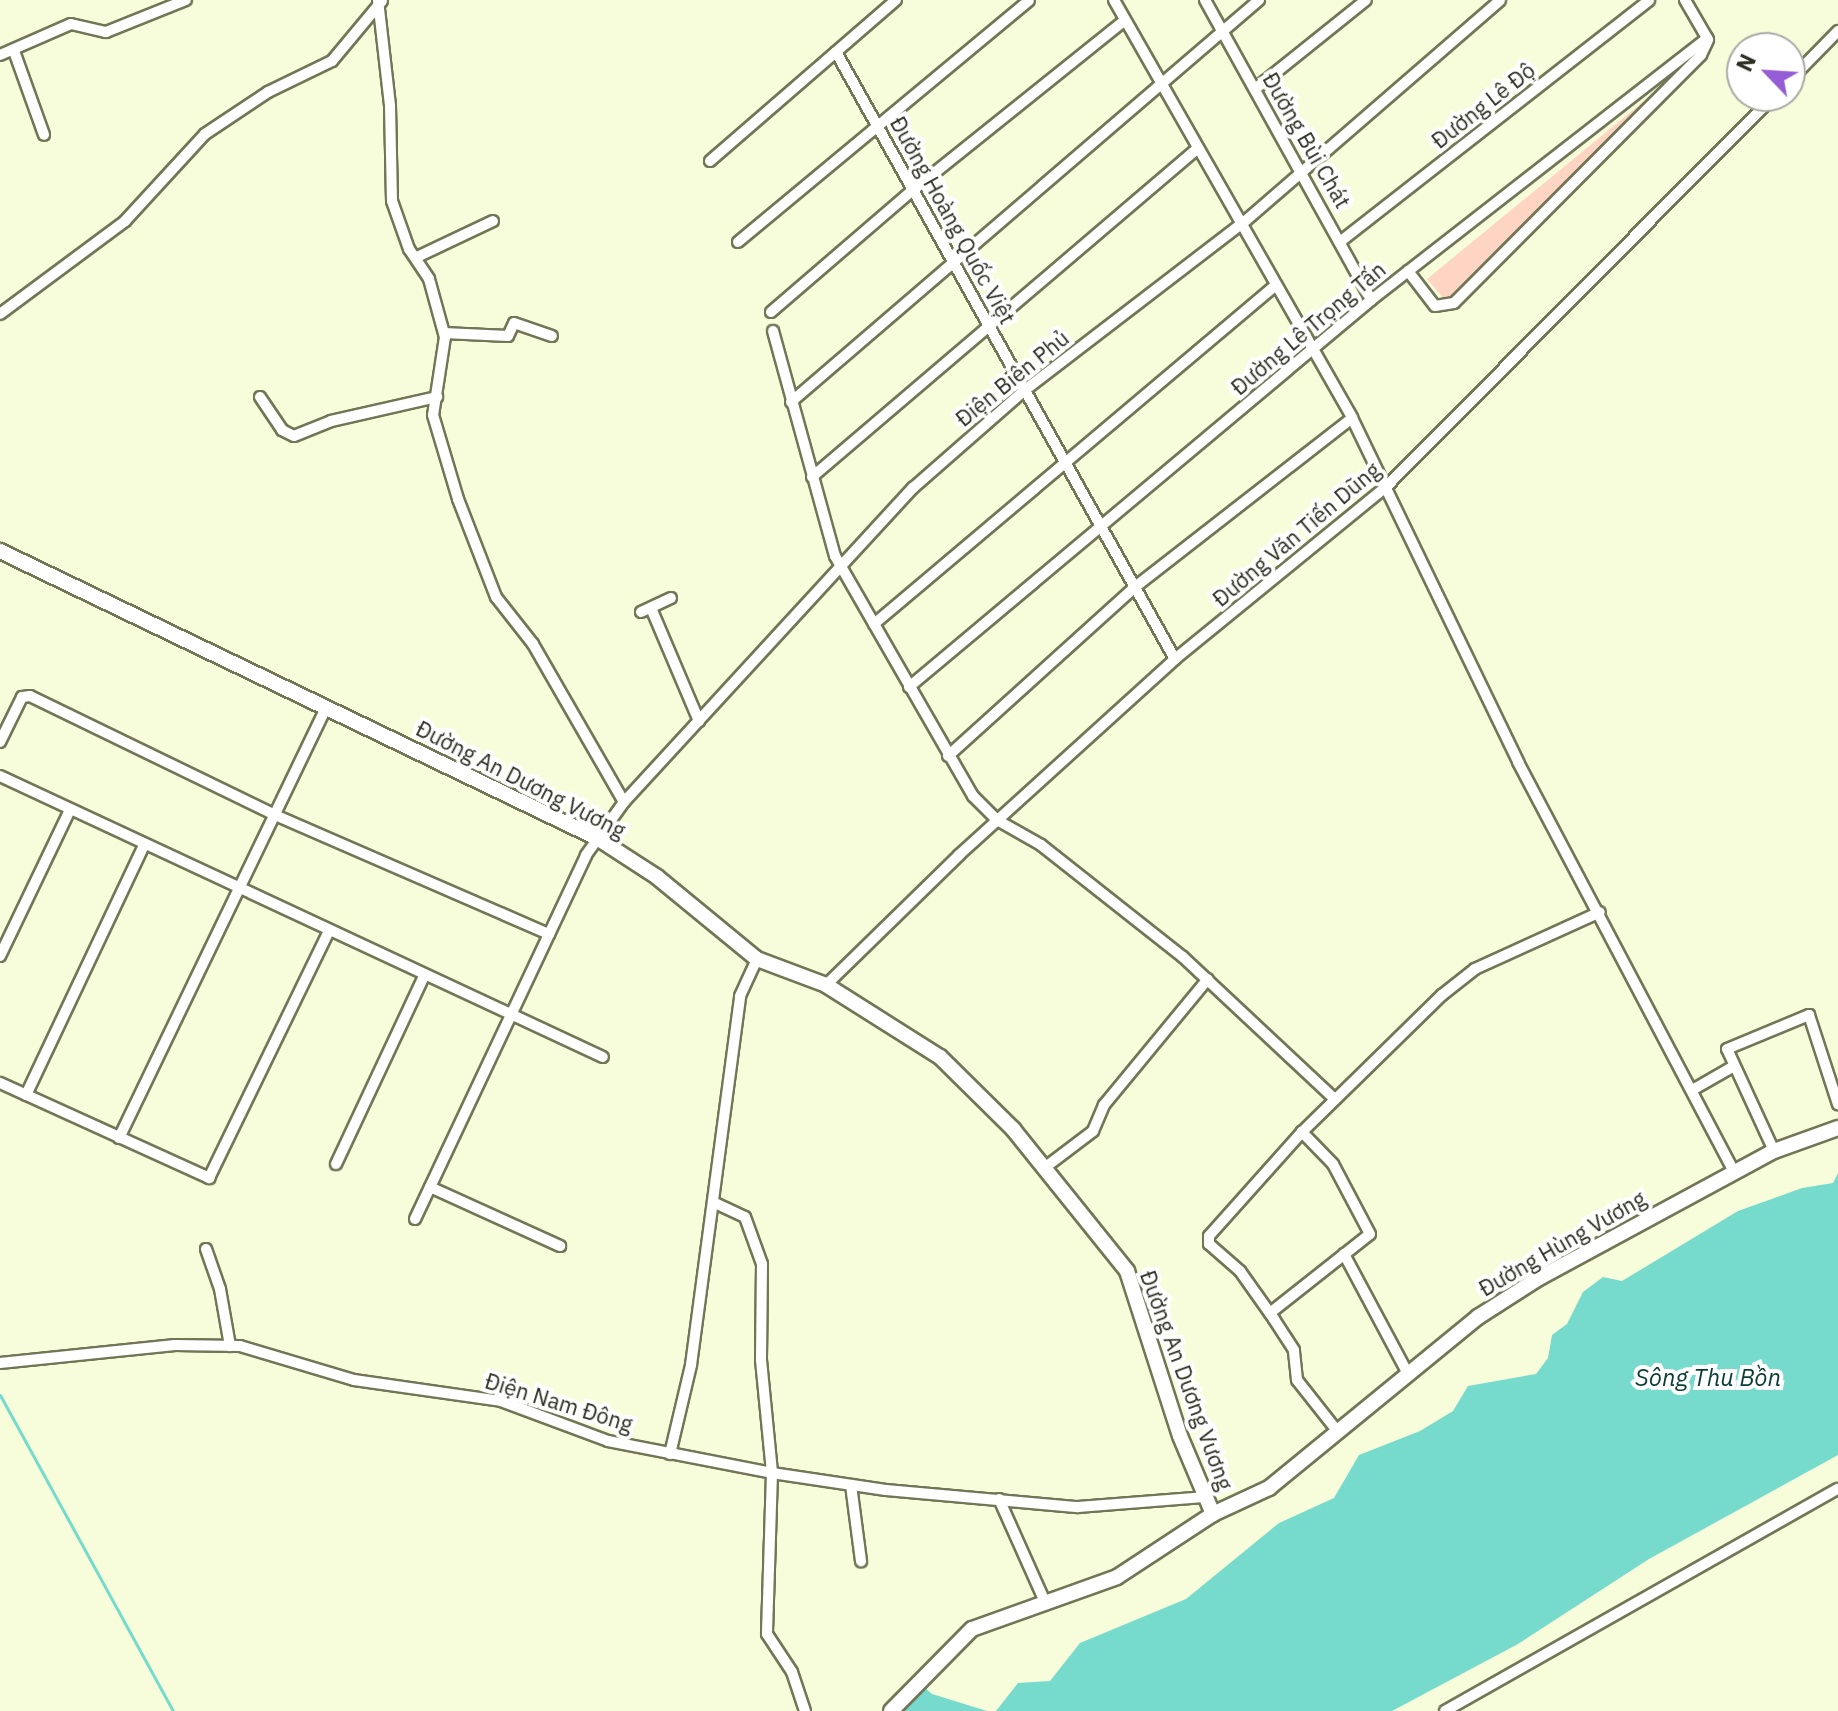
<!DOCTYPE html>
<html>
<head>
<meta charset="utf-8">
<style>
  body { margin:0 }
  #map { position:relative; width:1838px; height:1711px; overflow:hidden; background:#f7fdda; font-family:"IBM Plex Sans",sans-serif }
  div>[style] { position:absolute }
  .green>* { inset:0; background:#fed5c3 }
  .water>* { inset:0; background:#76dbcc }
  .stream>* { height:3px; margin:-1.5px; padding:0 1.5px; transform-origin:1.5px; border-radius:1.5px; background:#76dbcc }
  .roads { filter:drop-shadow(2px 0 #727657) drop-shadow(-2px 0 #727657) drop-shadow(0 2px #727657) drop-shadow(0 -2px #727657) }
  .street>* { height:10px; margin:-5px; padding:0 5px; transform-origin:5px; border-radius:5px; background:#fff }
  .secondary>* { height:14px; margin:-7px; padding:0 7px; transform-origin:7px; border-radius:7px; background:#fff }
  span { translate:-50% -50%; white-space:nowrap; text-align:center; line-height:1.15; -webkit-text-stroke:8px #fff; paint-order:stroke }
  .street-label { font-size:22px; color:#2c2e21 }
  .water-label { font-size:24px; color:#0b3b36; font-style:italic }
  .north { position:absolute; left:1726px; top:32px; width:80px; height:80px; box-sizing:border-box; background:#fff; border:2px solid #ababa6; border-radius:50%; rotate:295deg; font-size:22px; font-weight:700; line-height:32px; text-align:center; color:#2c2e21 }
  .north::after { content:''; display:block; margin:auto; width:28px; height:36px; background:#955dd5; clip-path:polygon(50% 0,100% 100%,50% 72%,0 100%) }
</style>
</head>
<body>
<div id="map">
  <div class="green">
    <div style="clip-path:polygon(1655px 92px,1657px 95px,1448px 304px,1427px 279px)"></div>
  </div>
  <div class="water">
    <div style="clip-path:polygon(1838px 1173px,1838px 1455px,1649px 1559px,1518px 1644px,1392px 1711px,996px 1711px,1018px 1683px,1050px 1681px,1080px 1643px,1186px 1599px,1279px 1523px,1334px 1498px,1359px 1455px,1420px 1431px,1453px 1411px,1468px 1386px,1536px 1374px,1548px 1358px,1552px 1335px,1567px 1324px,1583px 1292px,1603px 1277px,1622px 1281px,1738px 1211px,1802px 1188px,1833px 1183px)"></div>
    <div style="clip-path:polygon(924px 1687px,932px 1694px,987px 1711px,904px 1711px,903px 1704px)"></div>
  </div>
  <div class="stream">
    <div style="left:0;top:1395px;width:360px;rotate:61.3deg"></div>
  </div>
  <div class="roads">
    <div class="street">
      <div style="left:378px;top:0;width:107px;rotate:83.5deg"></div>
      <div style="left:390px;top:106px;width:95px;rotate:88.8deg"></div>
      <div style="left:392px;top:201px;width:51px;rotate:70.5deg"></div>
      <div style="left:409px;top:249px;width:36px;rotate:56deg"></div>
      <div style="left:429px;top:279px;width:60px;rotate:74.6deg"></div>
      <div style="left:445px;top:337px;width:79px;rotate:98.7deg"></div>
      <div style="left:433px;top:415px;width:88px;rotate:73.4deg"></div>
      <div style="left:458px;top:499px;width:105px;rotate:68.8deg"></div>
      <div style="left:496px;top:597px;width:60px;rotate:51.8deg"></div>
      <div style="left:533px;top:644px;width:182px;rotate:60.1deg"></div>
      <div style="left:1114px;top:0;width:481px;rotate:60.3deg"></div>
      <div style="left:1352px;top:418px;width:382px;rotate:64.2deg"></div>
      <div style="left:1518px;top:762px;width:463px;rotate:62.2deg"></div>
      <div style="left:1205px;top:0;width:343px;rotate:61deg"></div>
      <div style="left:1685px;top:0;width:44px;rotate:59.9deg"></div>
      <div style="left:14px;top:51px;width:89px;rotate:70.3deg"></div>
      <div style="left:836px;top:52px;width:695px;rotate:60.82deg"></div>
      <div style="left:0;top:55px;width:77px;rotate:-23.6deg"></div>
      <div style="left:71px;top:24px;width:36px;rotate:13deg"></div>
      <div style="left:106px;top:32px;width:86px;rotate:-21.8deg"></div>
      <div style="left:1790px;top:80px;width:69px;rotate:-45.6deg"></div>
      <div style="left:1255px;top:89px;width:142px;rotate:-38.7deg"></div>
      <div style="left:710px;top:161px;width:246px;rotate:-40.9deg"></div>
      <div style="left:1341px;top:241px;width:391px;rotate:-38deg"></div>
      <div style="left:738px;top:242px;width:378px;rotate:-39.7deg"></div>
      <div style="left:417px;top:257px;width:84px;rotate:-25.3deg"></div>
      <div style="left:1408px;top:271px;width:44px;rotate:52.4deg"></div>
      <div style="left:1435px;top:306px;width:19px;rotate:-9deg"></div>
      <div style="left:1454px;top:303px;width:350px;rotate:-45.1deg"></div>
      <div style="left:1701px;top:55px;width:17px;rotate:-65deg"></div>
      <div style="left:771px;top:312px;width:187px;rotate:-40.7deg"></div>
      <div style="left:913px;top:190px;width:270px;rotate:-38.7deg"></div>
      <div style="left:0;top:314px;width:156px;rotate:-36.6deg"></div>
      <div style="left:125px;top:221px;width:118px;rotate:-47.4deg"></div>
      <div style="left:205px;top:134px;width:76px;rotate:-33.7deg"></div>
      <div style="left:268px;top:92px;width:71px;rotate:-25.8deg"></div>
      <div style="left:332px;top:61px;width:78px;rotate:-50.2deg"></div>
      <div style="left:773px;top:331px;width:233px;rotate:74.6deg"></div>
      <div style="left:835px;top:556px;width:277px;rotate:60.1deg"></div>
      <div style="left:973px;top:796px;width:34px;rotate:45deg"></div>
      <div style="left:997px;top:820px;width:51px;rotate:29.6deg"></div>
      <div style="left:1041px;top:845px;width:181px;rotate:38.3deg"></div>
      <div style="left:1183px;top:957px;width:208px;rotate:43.1deg"></div>
      <div style="left:444px;top:333px;width:64px;rotate:2.7deg"></div>
      <div style="left:508px;top:336px;width:14px;rotate:-65deg"></div>
      <div style="left:514px;top:323px;width:40px;rotate:18.9deg"></div>
      <div style="left:260px;top:397px;width:40px;rotate:56deg"></div>
      <div style="left:282px;top:430px;width:13px;rotate:27deg"></div>
      <div style="left:294px;top:436px;width:40px;rotate:-22deg"></div>
      <div style="left:331px;top:421px;width:109px;rotate:-12.8deg"></div>
      <div style="left:791px;top:402px;width:617px;rotate:-40.66deg"></div>
      <div style="left:812px;top:477px;width:507px;rotate:-40.44deg"></div>
      <div style="left:651px;top:608px;width:123px;rotate:67deg"></div>
      <div style="left:641px;top:612px;width:33px;rotate:-25deg"></div>
      <div style="left:874px;top:624px;width:526px;rotate:-40.14deg"></div>
      <div style="left:909px;top:687px;width:603px;rotate:-39.95deg"></div>
      <div style="left:1371px;top:300px;width:426px;rotate:-37.9deg"></div>
      <div style="left:0;top:742px;width:50px;rotate:-63.9deg"></div>
      <div style="left:22px;top:697px;width:8px;rotate:-7deg"></div>
      <div style="left:30px;top:696px;width:272px;rotate:25.9deg"></div>
      <div style="left:275px;top:815px;width:299px;rotate:23.5deg"></div>
      <div style="left:948px;top:756px;width:252px;rotate:-42.1deg"></div>
      <div style="left:1135px;top:587px;width:275px;rotate:-37.9deg"></div>
      <div style="left:0;top:776px;width:665px;rotate:24.99deg"></div>
      <div style="left:0;top:956px;width:160px;rotate:-64.4deg"></div>
      <div style="left:826px;top:985px;width:186px;rotate:-44.3deg"></div>
      <div style="left:959px;top:855px;width:292px;rotate:-42.2deg"></div>
      <div style="left:1175px;top:659px;width:272px;rotate:-39.2deg"></div>
      <div style="left:1386px;top:487px;width:551px;rotate:-45.22deg"></div>
      <div style="left:0;top:1083px;width:230px;rotate:24.4deg"></div>
      <div style="left:209px;top:1178px;width:275px;rotate:-64.1deg"></div>
      <div style="left:1694px;top:1089px;width:46px;rotate:-29.9deg"></div>
      <div style="left:26px;top:1095px;width:276px;rotate:-64.7deg"></div>
      <div style="left:119px;top:1138px;width:478px;rotate:-64.3deg"></div>
      <div style="left:1774px;top:1151px;width:112px;rotate:-114.7deg"></div>
      <div style="left:1727px;top:1049px;width:89px;rotate:-22.5deg"></div>
      <div style="left:1809px;top:1015px;width:94px;rotate:72deg"></div>
      <div style="left:336px;top:1164px;width:208px;rotate:-64.9deg"></div>
      <div style="left:1043px;top:1169px;width:63px;rotate:-37.2deg"></div>
      <div style="left:1093px;top:1131px;width:28px;rotate:-67deg"></div>
      <div style="left:1104px;top:1105px;width:163px;rotate:-50.5deg"></div>
      <div style="left:430px;top:1187px;width:143px;rotate:24.4deg"></div>
      <div style="left:715px;top:1203px;width:33px;rotate:25deg"></div>
      <div style="left:745px;top:1217px;width:50px;rotate:70.1deg"></div>
      <div style="left:762px;top:1264px;width:96px;rotate:90.6deg"></div>
      <div style="left:761px;top:1360px;width:114px;rotate:84.4deg"></div>
      <div style="left:772px;top:1473px;width:161px;rotate:91.8deg"></div>
      <div style="left:767px;top:1634px;width:45px;rotate:56.7deg"></div>
      <div style="left:792px;top:1672px;width:41px;rotate:71.6deg"></div>
      <div style="left:415px;top:1219px;width:402px;rotate:-64.8deg"></div>
      <div style="left:586px;top:855px;width:65px;rotate:-54.4deg"></div>
      <div style="left:624px;top:802px;width:427px;rotate:-47.4deg"></div>
      <div style="left:913px;top:488px;width:149px;rotate:-41.2deg"></div>
      <div style="left:1025px;top:390px;width:275px;rotate:-37.5deg"></div>
      <div style="left:1243px;top:223px;width:340px;rotate:-40.9deg"></div>
      <div style="left:206px;top:1249px;width:42px;rotate:70.7deg"></div>
      <div style="left:220px;top:1289px;width:58px;rotate:80deg"></div>
      <div style="left:1344px;top:1254px;width:136px;rotate:61.9deg"></div>
      <div style="left:1270px;top:1313px;width:127px;rotate:-38.3deg"></div>
      <div style="left:1370px;top:1234px;width:79px;rotate:-117.9deg"></div>
      <div style="left:1333px;top:1164px;width:45px;rotate:-134.1deg"></div>
      <div style="left:0;top:1363px;width:176px;rotate:-5.9deg"></div>
      <div style="left:175px;top:1345px;width:65px;rotate:0.9deg"></div>
      <div style="left:240px;top:1346px;width:119px;rotate:16.6deg"></div>
      <div style="left:354px;top:1380px;width:148px;rotate:8.1deg"></div>
      <div style="left:501px;top:1401px;width:114px;rotate:20.5deg"></div>
      <div style="left:608px;top:1441px;width:167px;rotate:11deg"></div>
      <div style="left:772px;top:1473px;width:115px;rotate:8.5deg"></div>
      <div style="left:886px;top:1490px;width:193px;rotate:5.1deg"></div>
      <div style="left:1078px;top:1507px;width:126px;rotate:-4.5deg"></div>
      <div style="left:1338px;top:1432px;width:66px;rotate:-128.3deg"></div>
      <div style="left:1297px;top:1380px;width:30px;rotate:-96deg"></div>
      <div style="left:1294px;top:1350px;width:37px;rotate:-123deg"></div>
      <div style="left:1274px;top:1319px;width:59px;rotate:-125.3deg"></div>
      <div style="left:1240px;top:1271px;width:41px;rotate:-138.9deg"></div>
      <div style="left:1209px;top:1244px;width:8px;rotate:-90deg"></div>
      <div style="left:1209px;top:1236px;width:140px;rotate:-48.2deg"></div>
      <div style="left:1302px;top:1132px;width:196px;rotate:-44.4deg"></div>
      <div style="left:1442px;top:995px;width:42px;rotate:-38.2deg"></div>
      <div style="left:1475px;top:969px;width:137px;rotate:-24.5deg"></div>
      <div style="left:670px;top:1454px;width:91px;rotate:-76.7deg"></div>
      <div style="left:691px;top:1365px;width:372px;rotate:-82.4deg"></div>
      <div style="left:740px;top:996px;width:41px;rotate:-65.3deg"></div>
      <div style="left:851px;top:1485px;width:77px;rotate:82.5deg"></div>
      <div style="left:999px;top:1499px;width:115px;rotate:65.9deg"></div>
      <div style="left:1445px;top:1711px;width:451px;rotate:-29.5deg"></div>
    </div>
    <div class="secondary">
      <div style="left:0;top:551px;width:662px;rotate:25.68deg"></div>
      <div style="left:597px;top:838px;width:72px;rotate:33deg"></div>
      <div style="left:657px;top:877px;width:129px;rotate:39.4deg"></div>
      <div style="left:757px;top:959px;width:74px;rotate:20.6deg"></div>
      <div style="left:826px;top:985px;width:135px;rotate:32.3deg"></div>
      <div style="left:940px;top:1057px;width:103px;rotate:44.6deg"></div>
      <div style="left:1013px;top:1129px;width:182px;rotate:51.2deg"></div>
      <div style="left:1127px;top:1271px;width:173px;rotate:72.2deg"></div>
      <div style="left:1180px;top:1436px;width:85px;rotate:67.1deg"></div>
      <div style="left:891px;top:1711px;width:115px;rotate:-45.4deg"></div>
      <div style="left:972px;top:1629px;width:154px;rotate:-19.7deg"></div>
      <div style="left:1117px;top:1577px;width:115px;rotate:-33.3deg"></div>
      <div style="left:1213px;top:1514px;width:62px;rotate:-24.9deg"></div>
      <div style="left:1269px;top:1488px;width:270px;rotate:-39.3deg"></div>
      <div style="left:1478px;top:1317px;width:72px;rotate:-32.6deg"></div>
      <div style="left:1539px;top:1278px;width:267px;rotate:-28.4deg"></div>
      <div style="left:1774px;top:1151px;width:68px;rotate:-19.8deg"></div>
    </div>
  </div>
  <div class="street-label">
    <span style="left:1483px;top:105px;rotate:-38deg">Đường Lê Độ</span>
    <span style="left:1307px;top:140px;rotate:60deg">Đường Bùi Chát</span>
    <span style="left:953px;top:220px;rotate:61deg">Đường Hoàng Quốc Việt</span>
    <span style="left:1308px;top:328px;rotate:-40deg">Đường Lê Trọng Tấn</span>
    <span style="left:1012px;top:378px;rotate:-39deg">Điện Biên Phủ</span>
    <span style="left:1296px;top:534px;rotate:-40deg">Đường Văn Tiến Dũng</span>
    <span style="left:521px;top:779px;rotate:27deg">Đường An Dương Vương</span>
    <span style="left:1562px;top:1243px;rotate:-30deg">Đường Hùng Vương</span>
    <span style="left:1187px;top:1380px;rotate:70deg">Đường An Dương Vương</span>
    <span style="left:559px;top:1402px;rotate:17deg">Điện Nam Đông</span>
  </div>
  <div class="water-label">
    <span style="left:1708px;top:1378px">Sông Thu Bồn</span>
  </div>
  <div class="north">N</div>
</div>
</body>
</html>
